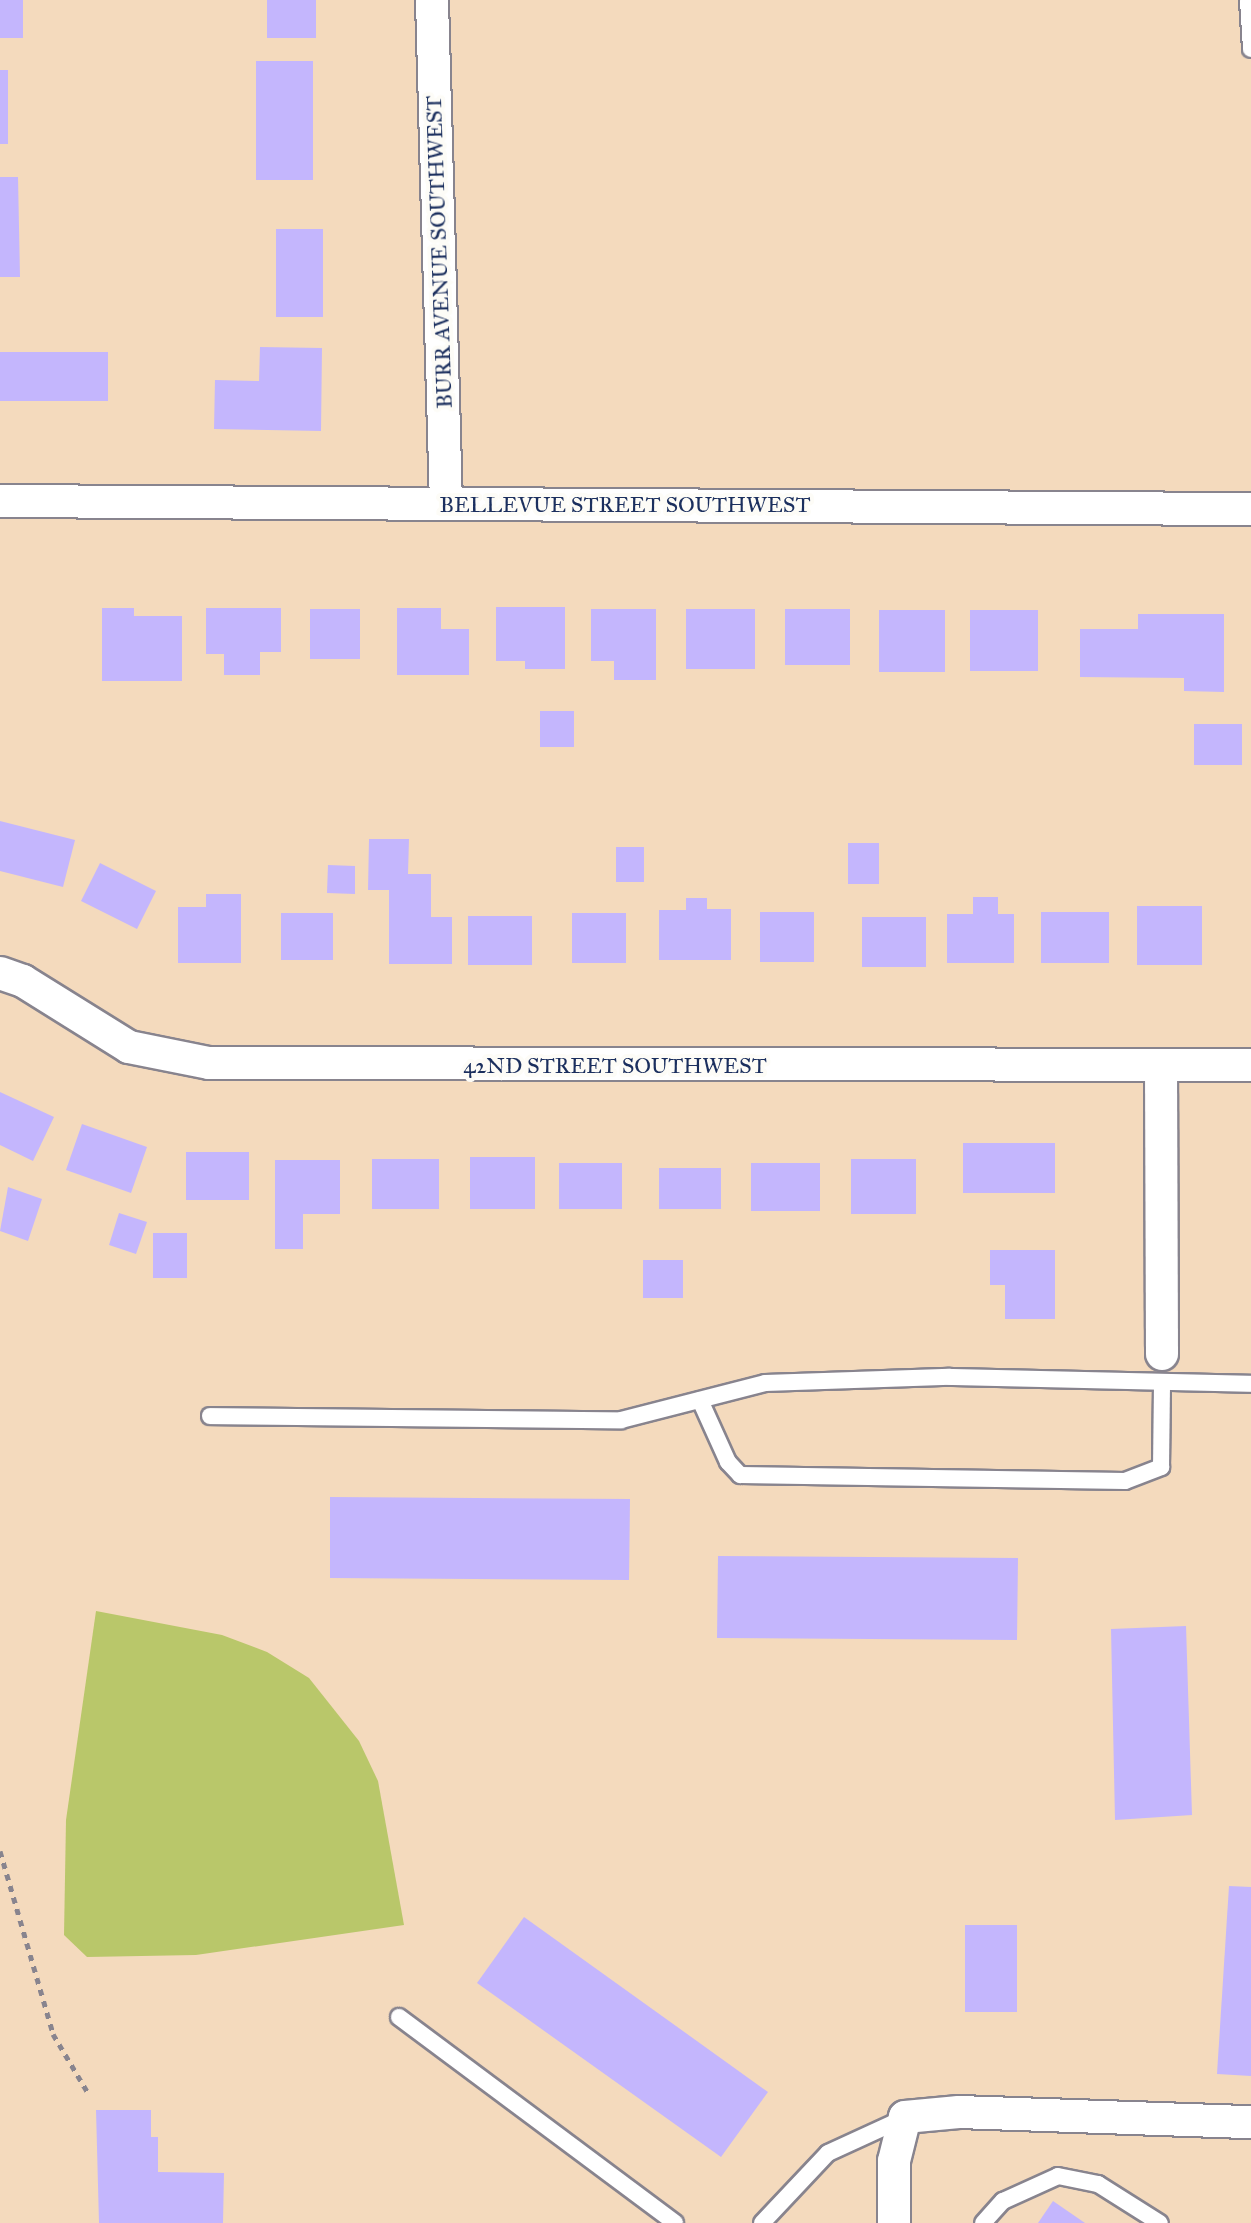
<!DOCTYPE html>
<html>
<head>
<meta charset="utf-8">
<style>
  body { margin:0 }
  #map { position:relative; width:1251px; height:2223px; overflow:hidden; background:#f4dabd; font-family:"IM FELL Great Primer",serif }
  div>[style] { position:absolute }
  .green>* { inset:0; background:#b9c76a }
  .building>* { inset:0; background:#c4b6fd }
  .path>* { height:5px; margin-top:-2.5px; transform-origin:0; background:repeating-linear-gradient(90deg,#88848e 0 6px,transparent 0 12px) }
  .roads { filter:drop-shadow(2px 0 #88848e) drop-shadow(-2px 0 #88848e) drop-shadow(0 2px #88848e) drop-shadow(0 -2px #88848e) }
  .lane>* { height:16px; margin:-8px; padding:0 8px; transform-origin:8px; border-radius:8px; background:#fff }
  .street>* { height:32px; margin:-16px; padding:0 16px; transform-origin:16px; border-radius:16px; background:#fff }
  span { translate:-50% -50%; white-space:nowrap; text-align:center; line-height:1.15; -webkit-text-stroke:8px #fdfcf7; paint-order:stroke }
  .street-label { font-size:22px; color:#1b2f5e }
</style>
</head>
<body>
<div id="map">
  <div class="green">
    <div style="clip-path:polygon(96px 1611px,222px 1635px,267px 1652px,309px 1678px,359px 1741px,378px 1781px,404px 1925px,196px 1955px,87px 1957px,64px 1935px,66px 1820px)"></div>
  </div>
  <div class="building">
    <div style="clip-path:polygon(0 0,23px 0,23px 38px,0 38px)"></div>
    <div style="clip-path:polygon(267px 0,316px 0,316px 38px,267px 38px)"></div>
    <div style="clip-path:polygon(256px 61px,313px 61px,313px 180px,256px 180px)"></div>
    <div style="clip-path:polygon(0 70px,8px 70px,8px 144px,0 144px)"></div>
    <div style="clip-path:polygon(0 177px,18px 177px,20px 277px,0 277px)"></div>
    <div style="clip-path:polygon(276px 229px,323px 229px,323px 317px,276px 317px)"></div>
    <div style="clip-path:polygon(260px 347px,322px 348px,321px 431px,214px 429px,215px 380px,259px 381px)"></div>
    <div style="clip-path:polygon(0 352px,108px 352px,108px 401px,0 401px)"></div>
    <div style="clip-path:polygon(496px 607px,565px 607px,565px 669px,525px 669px,525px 661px,496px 661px)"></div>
    <div style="clip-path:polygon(102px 608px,134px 608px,134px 616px,182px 616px,182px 681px,102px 681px)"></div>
    <div style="clip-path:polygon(206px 608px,281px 608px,281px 652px,260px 652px,260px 675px,224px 675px,224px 654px,206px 654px)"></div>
    <div style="clip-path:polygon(397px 608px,441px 608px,441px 629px,469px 629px,469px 675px,397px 675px)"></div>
    <div style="clip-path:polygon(310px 609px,360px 609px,360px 659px,310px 659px)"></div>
    <div style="clip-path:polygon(591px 609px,656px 609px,656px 680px,614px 680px,614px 661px,591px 661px)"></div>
    <div style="clip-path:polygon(686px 609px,755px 609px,755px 669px,686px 669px)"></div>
    <div style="clip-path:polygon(785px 609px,850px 609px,850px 665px,785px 665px)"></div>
    <div style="clip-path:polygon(879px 610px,945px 610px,945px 672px,879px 672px)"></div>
    <div style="clip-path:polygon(970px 610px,1038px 610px,1038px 671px,970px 671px)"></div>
    <div style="clip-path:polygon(1138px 614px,1224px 614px,1224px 692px,1184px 691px,1184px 678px,1080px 677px,1080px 629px,1138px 629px)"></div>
    <div style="clip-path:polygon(540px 711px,574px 711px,574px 747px,540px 747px)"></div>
    <div style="clip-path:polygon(1194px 724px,1242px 724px,1242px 765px,1194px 765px)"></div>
    <div style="clip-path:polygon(0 821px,75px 840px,63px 887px,0 871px)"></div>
    <div style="clip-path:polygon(369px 839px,409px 839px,408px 874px,431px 874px,431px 917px,452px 917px,452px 964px,389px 964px,389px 890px,368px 890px)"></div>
    <div style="clip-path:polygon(848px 843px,879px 843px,879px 884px,848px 884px)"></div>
    <div style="clip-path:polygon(616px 847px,644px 847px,644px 882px,616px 882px)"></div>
    <div style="clip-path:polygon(100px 863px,156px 891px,137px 929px,81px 901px)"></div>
    <div style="clip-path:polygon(328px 865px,355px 866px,355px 894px,327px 893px)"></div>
    <div style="clip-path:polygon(206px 894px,241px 894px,241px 963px,178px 963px,178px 907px,206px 907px)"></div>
    <div style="clip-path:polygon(973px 897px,998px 897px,998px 914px,1014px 914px,1014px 963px,947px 963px,947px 914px,973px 914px)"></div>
    <div style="clip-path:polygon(686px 898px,707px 898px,707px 909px,731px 909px,731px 960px,659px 960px,659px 910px,686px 910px)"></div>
    <div style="clip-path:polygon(1137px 906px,1202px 906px,1202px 965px,1137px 965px)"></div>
    <div style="clip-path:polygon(760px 912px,814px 912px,814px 962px,760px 962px)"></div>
    <div style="clip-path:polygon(1041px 912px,1109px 912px,1109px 963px,1041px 963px)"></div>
    <div style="clip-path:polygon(281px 913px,333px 913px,333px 960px,281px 960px)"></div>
    <div style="clip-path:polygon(572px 913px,626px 913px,626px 963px,572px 963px)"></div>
    <div style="clip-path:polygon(468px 916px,532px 916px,532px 965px,468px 965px)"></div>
    <div style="clip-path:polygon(862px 917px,926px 917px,926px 967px,862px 967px)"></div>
    <div style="clip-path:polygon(0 1092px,54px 1117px,33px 1161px,0 1145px)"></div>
    <div style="clip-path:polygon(82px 1124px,147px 1147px,131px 1193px,66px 1170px)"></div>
    <div style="clip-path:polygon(963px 1143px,1055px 1143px,1055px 1193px,963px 1193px)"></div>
    <div style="clip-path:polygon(186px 1152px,249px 1152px,249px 1200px,186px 1200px)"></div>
    <div style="clip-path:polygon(470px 1157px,535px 1157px,535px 1209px,470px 1209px)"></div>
    <div style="clip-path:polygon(372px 1159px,439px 1159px,439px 1209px,372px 1209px)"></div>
    <div style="clip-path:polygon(851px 1159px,916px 1159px,916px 1214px,851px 1214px)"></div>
    <div style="clip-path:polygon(275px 1160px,340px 1160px,340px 1214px,303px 1214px,303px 1249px,275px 1249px)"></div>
    <div style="clip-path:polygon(559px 1163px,622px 1163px,622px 1209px,559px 1209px)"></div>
    <div style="clip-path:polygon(751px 1163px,820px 1163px,820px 1211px,751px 1211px)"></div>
    <div style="clip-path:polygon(659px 1168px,721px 1168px,721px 1209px,659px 1209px)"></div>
    <div style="clip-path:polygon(8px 1187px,42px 1199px,28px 1241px,0 1231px)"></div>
    <div style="clip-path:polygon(119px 1213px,147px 1222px,136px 1254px,109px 1245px)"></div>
    <div style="clip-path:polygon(153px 1233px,187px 1233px,187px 1278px,153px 1278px)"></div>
    <div style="clip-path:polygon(990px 1250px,1055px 1250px,1055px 1319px,1005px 1319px,1005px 1285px,990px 1285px)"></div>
    <div style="clip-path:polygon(643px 1260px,683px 1260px,683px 1298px,643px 1298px)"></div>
    <div style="clip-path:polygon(330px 1497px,630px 1499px,629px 1580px,330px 1578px)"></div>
    <div style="clip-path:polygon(718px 1556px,1018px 1558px,1017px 1640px,717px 1638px)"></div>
    <div style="clip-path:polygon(1186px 1626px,1192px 1815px,1115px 1820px,1111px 1629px)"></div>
    <div style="clip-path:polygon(1229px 1886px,1251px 1887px,1251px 2076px,1217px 2074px)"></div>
    <div style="clip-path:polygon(524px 1917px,768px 2092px,721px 2157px,477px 1983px)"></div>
    <div style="clip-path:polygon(965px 1925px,1017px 1925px,1017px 2012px,965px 2012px)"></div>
    <div style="clip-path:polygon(96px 2110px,151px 2110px,151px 2137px,158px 2137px,158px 2172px,224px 2173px,223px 2223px,99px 2223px)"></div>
    <div style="clip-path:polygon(1053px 2201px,1085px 2223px,1038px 2223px)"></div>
  </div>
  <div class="path">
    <div style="left:0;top:1851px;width:191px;rotate:73.8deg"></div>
    <div style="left:53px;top:2034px;width:69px;rotate:59.3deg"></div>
  </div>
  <div class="roads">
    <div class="lane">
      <div style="left:1248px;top:0;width:49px;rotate:86.5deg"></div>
      <div style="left:700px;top:1400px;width:68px;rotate:65.7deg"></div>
      <div style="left:728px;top:1462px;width:18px;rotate:47deg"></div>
      <div style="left:740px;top:1475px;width:385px;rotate:0.9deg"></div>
      <div style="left:1125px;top:1481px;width:39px;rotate:-21deg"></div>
      <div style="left:1161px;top:1467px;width:85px;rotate:-89.3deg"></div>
      <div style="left:210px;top:1416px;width:411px;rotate:0.6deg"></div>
      <div style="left:621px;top:1420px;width:149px;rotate:-14.4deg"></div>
      <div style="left:765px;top:1383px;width:185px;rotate:-1.9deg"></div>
      <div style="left:950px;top:1377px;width:301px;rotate:1.3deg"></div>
      <div style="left:399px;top:2017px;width:344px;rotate:36.7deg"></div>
      <div style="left:762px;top:2223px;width:96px;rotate:-46.7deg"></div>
      <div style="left:828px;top:2153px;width:84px;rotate:-24.7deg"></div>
      <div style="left:983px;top:2223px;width:30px;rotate:-48deg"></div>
      <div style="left:1003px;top:2201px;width:60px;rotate:-24.4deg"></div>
      <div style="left:1058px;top:2176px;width:41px;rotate:11.3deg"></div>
      <div style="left:1098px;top:2184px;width:73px;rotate:32.2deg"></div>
    </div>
    <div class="street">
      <div style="left:432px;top:0;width:504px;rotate:88.41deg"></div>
      <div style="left:0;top:501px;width:1251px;rotate:0.37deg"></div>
      <div style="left:0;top:973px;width:24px;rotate:19deg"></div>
      <div style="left:23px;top:981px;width:125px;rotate:31.9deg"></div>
      <div style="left:129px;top:1047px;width:82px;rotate:11.3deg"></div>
      <div style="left:209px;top:1063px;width:1042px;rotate:0.11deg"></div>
      <div style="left:1161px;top:1065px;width:289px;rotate:89.8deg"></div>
      <div style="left:894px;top:2223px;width:62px;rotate:-90deg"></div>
      <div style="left:894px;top:2161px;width:45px;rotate:-76deg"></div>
      <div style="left:905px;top:2117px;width:54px;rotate:-5.3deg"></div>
      <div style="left:959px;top:2112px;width:292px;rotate:2deg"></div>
    </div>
  </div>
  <div class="street-label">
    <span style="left:439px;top:252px;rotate:-92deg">BURR AVENUE SOUTHWEST</span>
    <span style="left:625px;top:505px">BELLEVUE STREET SOUTHWEST</span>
    <span style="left:615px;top:1066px">42ND STREET SOUTHWEST</span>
  </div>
</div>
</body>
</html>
